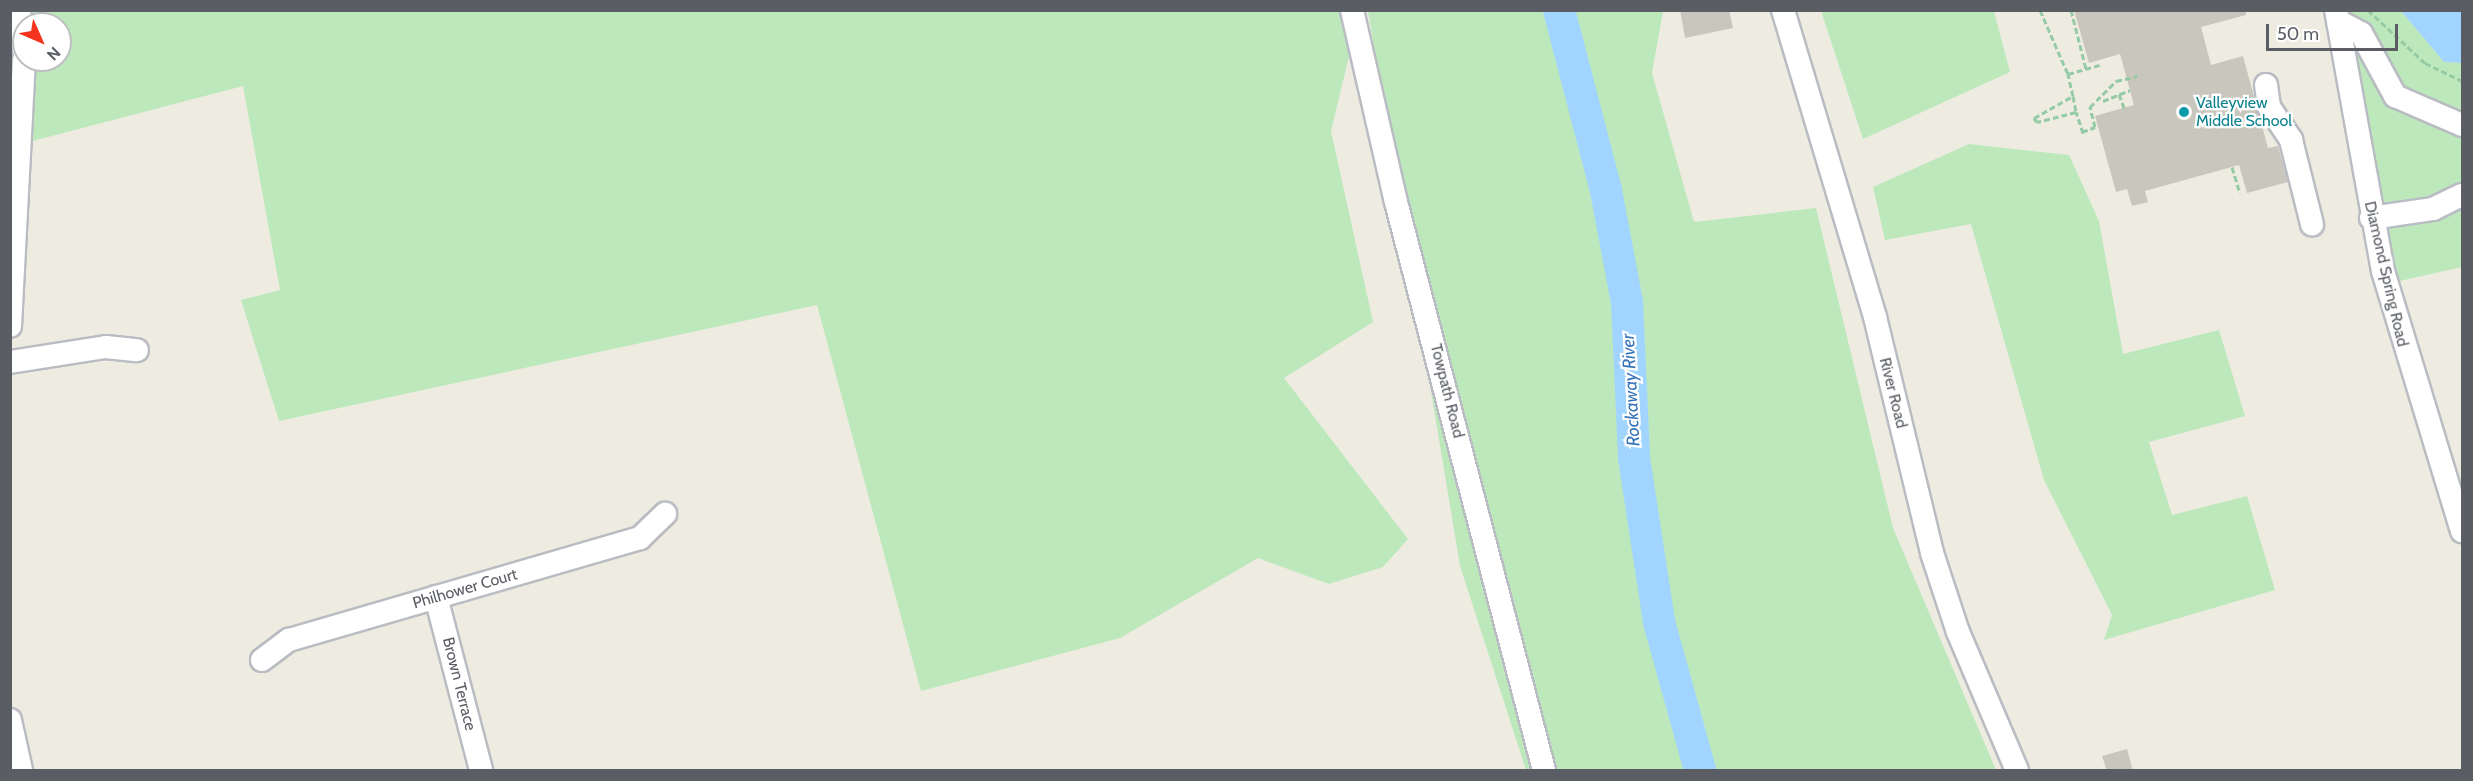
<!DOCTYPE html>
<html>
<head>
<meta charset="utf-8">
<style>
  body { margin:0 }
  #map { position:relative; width:2473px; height:781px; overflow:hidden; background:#eeece1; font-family:Cabin,sans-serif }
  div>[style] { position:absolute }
  .green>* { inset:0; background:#bce8bc }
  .water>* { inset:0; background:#a1d5ff }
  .river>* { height:32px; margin:-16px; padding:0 16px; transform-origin:16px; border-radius:16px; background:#a1d5ff }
  .building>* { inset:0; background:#c9c6be }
  .path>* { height:3px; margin-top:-1.5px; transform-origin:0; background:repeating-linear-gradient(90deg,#94caa4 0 6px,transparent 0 9px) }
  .roads { filter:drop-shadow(2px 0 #b9bcc2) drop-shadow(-2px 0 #b9bcc2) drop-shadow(0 2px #b9bcc2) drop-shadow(0 -2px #b9bcc2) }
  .minor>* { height:22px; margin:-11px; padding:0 11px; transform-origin:11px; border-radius:11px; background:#fff }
  .dots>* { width:16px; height:16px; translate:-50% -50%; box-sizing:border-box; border:3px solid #fff; border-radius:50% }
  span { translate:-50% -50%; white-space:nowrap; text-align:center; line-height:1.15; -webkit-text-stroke:4.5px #fff; paint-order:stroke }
  .culture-label { font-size:16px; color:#0d838f }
  .left { translate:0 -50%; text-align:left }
  .street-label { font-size:16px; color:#5a5e64 }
  .water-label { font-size:18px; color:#3674b9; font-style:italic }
  .frame { position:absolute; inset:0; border:12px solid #5a5e64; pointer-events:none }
  .north { position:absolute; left:12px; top:12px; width:60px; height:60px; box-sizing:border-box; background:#fff; border:2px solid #bdbfc1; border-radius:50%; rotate:135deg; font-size:16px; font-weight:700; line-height:24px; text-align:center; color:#5a5e64 }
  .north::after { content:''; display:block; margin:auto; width:21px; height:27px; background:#f6331f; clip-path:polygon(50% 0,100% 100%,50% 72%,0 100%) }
  .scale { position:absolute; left:2266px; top:24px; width:132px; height:27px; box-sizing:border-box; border:3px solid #5a5e64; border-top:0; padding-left:8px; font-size:18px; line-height:21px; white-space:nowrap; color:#5a5e64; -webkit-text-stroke:4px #fff; paint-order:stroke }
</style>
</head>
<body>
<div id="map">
  <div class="green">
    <div style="clip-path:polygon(evenodd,10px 11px,1360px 11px,1331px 131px,1373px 322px,1284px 378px,1408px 539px,1383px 567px,1329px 584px,1258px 558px,1120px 638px,921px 691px,817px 305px,279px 421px,241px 300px,280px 290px,243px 86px,25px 143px,11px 167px,10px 11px,24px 24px,60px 24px,60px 60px,24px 60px,24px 24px)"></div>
    <div style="clip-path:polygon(1368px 11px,1663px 11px,1652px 73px,1694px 222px,1816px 208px,1893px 528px,1996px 770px,1526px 770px,1460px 566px)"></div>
    <div style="clip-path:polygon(1821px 11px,1994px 11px,2010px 72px,1863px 139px)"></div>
    <div style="clip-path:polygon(2330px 11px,2401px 11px,2444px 62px,2462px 63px,2462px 267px,2382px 285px)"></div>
    <div style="clip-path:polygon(1969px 144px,2069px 155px,2099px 221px,2123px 354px,2219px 330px,2245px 416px,2149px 442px,2172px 515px,2247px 496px,2275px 590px,2104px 640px,2112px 615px,2044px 480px,1971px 224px,1885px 240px,1873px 187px)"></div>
  </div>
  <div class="water">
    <div style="clip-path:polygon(2401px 11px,2462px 11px,2462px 63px,2444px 62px)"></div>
  </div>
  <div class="river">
    <div style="left:1559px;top:10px;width:187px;rotate:75.4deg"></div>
    <div style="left:1606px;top:191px;width:113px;rotate:79.3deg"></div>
    <div style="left:1627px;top:302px;width:156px;rotate:87.4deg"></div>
    <div style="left:1634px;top:458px;width:166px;rotate:81.3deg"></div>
    <div style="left:1659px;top:622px;width:154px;rotate:74.5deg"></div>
  </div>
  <div class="building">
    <div style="clip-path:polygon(1680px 10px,1729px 10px,1733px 28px,1685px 38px)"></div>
    <div style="clip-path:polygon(2074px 10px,2246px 10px,2246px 15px,2201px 27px,2211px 65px,2243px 56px,2268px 148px,2278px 146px,2288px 182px,2247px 193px,2239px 165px,2145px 191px,2148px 202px,2132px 206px,2127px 189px,2116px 192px,2095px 116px,2134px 105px,2120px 54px,2089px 63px)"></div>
    <div style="clip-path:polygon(2127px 749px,2133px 771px,2107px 771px,2102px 756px)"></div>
  </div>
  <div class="path">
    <div style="left:2040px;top:10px;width:70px;rotate:66.4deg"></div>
    <div style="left:2071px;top:10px;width:61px;rotate:75.7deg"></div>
    <div style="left:2368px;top:10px;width:78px;rotate:42.9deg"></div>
    <div style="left:2425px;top:63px;width:41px;rotate:25.9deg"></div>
    <div style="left:2119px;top:94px;width:15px;rotate:70deg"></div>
    <div style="left:2073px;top:96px;width:16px;rotate:79deg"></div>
    <div style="left:2103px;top:101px;width:29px;rotate:-22deg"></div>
    <div style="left:2082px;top:132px;width:14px;rotate:-21deg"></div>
    <div style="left:2095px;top:127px;width:21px;rotate:-104deg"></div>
    <div style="left:2090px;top:107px;width:37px;rotate:-45deg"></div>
    <div style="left:2116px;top:81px;width:22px;rotate:-13deg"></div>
    <div style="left:2083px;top:133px;width:22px;rotate:-108deg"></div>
    <div style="left:2076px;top:112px;width:40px;rotate:165.6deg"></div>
    <div style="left:2037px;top:122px;width:5px;rotate:-127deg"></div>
    <div style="left:2034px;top:118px;width:45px;rotate:-29.4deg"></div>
    <div style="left:2073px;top:96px;width:23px;rotate:-103deg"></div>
    <div style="left:2068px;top:74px;width:33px;rotate:-16deg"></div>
    <div style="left:2232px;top:167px;width:27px;rotate:73deg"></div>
  </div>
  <div class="roads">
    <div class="minor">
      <div style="left:19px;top:10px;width:40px;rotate:82.9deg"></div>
      <div style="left:1352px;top:10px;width:197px;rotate:77.1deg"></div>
      <div style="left:1396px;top:202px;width:587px;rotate:75.4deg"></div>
      <div style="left:1783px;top:10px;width:320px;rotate:73.3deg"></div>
      <div style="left:1875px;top:317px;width:243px;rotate:76.4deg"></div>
      <div style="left:1932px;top:553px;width:83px;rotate:71.8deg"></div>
      <div style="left:1958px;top:632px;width:150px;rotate:66.9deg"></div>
      <div style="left:2336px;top:10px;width:265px;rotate:79.8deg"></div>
      <div style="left:2383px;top:271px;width:272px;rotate:73.1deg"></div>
      <div style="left:2338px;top:21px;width:26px;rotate:28deg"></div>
      <div style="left:2361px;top:33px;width:72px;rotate:61.6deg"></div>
      <div style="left:2395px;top:96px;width:73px;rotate:23.4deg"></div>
      <div style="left:2266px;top:85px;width:22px;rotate:82deg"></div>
      <div style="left:2269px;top:107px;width:40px;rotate:56deg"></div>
      <div style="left:2291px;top:140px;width:87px;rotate:76deg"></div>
      <div style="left:2371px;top:218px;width:63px;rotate:-8.3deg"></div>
      <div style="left:2433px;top:209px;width:32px;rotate:-26deg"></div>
      <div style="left:10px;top:326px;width:266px;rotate:-87deg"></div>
      <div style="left:10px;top:362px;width:97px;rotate:-8.9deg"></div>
      <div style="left:106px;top:347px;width:31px;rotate:6deg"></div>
      <div style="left:436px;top:597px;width:179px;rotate:75.4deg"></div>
      <div style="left:262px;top:660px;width:34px;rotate:-37deg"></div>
      <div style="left:289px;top:640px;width:366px;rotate:-16.2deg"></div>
      <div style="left:640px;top:538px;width:35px;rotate:-44deg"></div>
      <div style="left:10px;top:720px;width:51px;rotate:77.6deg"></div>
    </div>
  </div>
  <div class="dots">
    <div style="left:2184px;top:112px;background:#0f9aa8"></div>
  </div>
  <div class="culture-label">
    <span class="left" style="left:2196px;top:112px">Valleyview<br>Middle School</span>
  </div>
  <div class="street-label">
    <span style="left:2386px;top:274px;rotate:77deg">Diamond Spring Road</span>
    <span style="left:1447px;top:391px;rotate:76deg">Towpath Road</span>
    <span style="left:1893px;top:393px;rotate:76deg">River Road</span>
    <span style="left:465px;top:589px;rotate:-16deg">Philhower Court</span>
    <span style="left:459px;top:684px;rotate:76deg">Brown Terrace</span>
  </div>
  <div class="water-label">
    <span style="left:1631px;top:390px;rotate:-93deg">Rockaway River</span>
  </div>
  <div class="frame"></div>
  <div class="north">N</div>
  <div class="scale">50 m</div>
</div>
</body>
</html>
